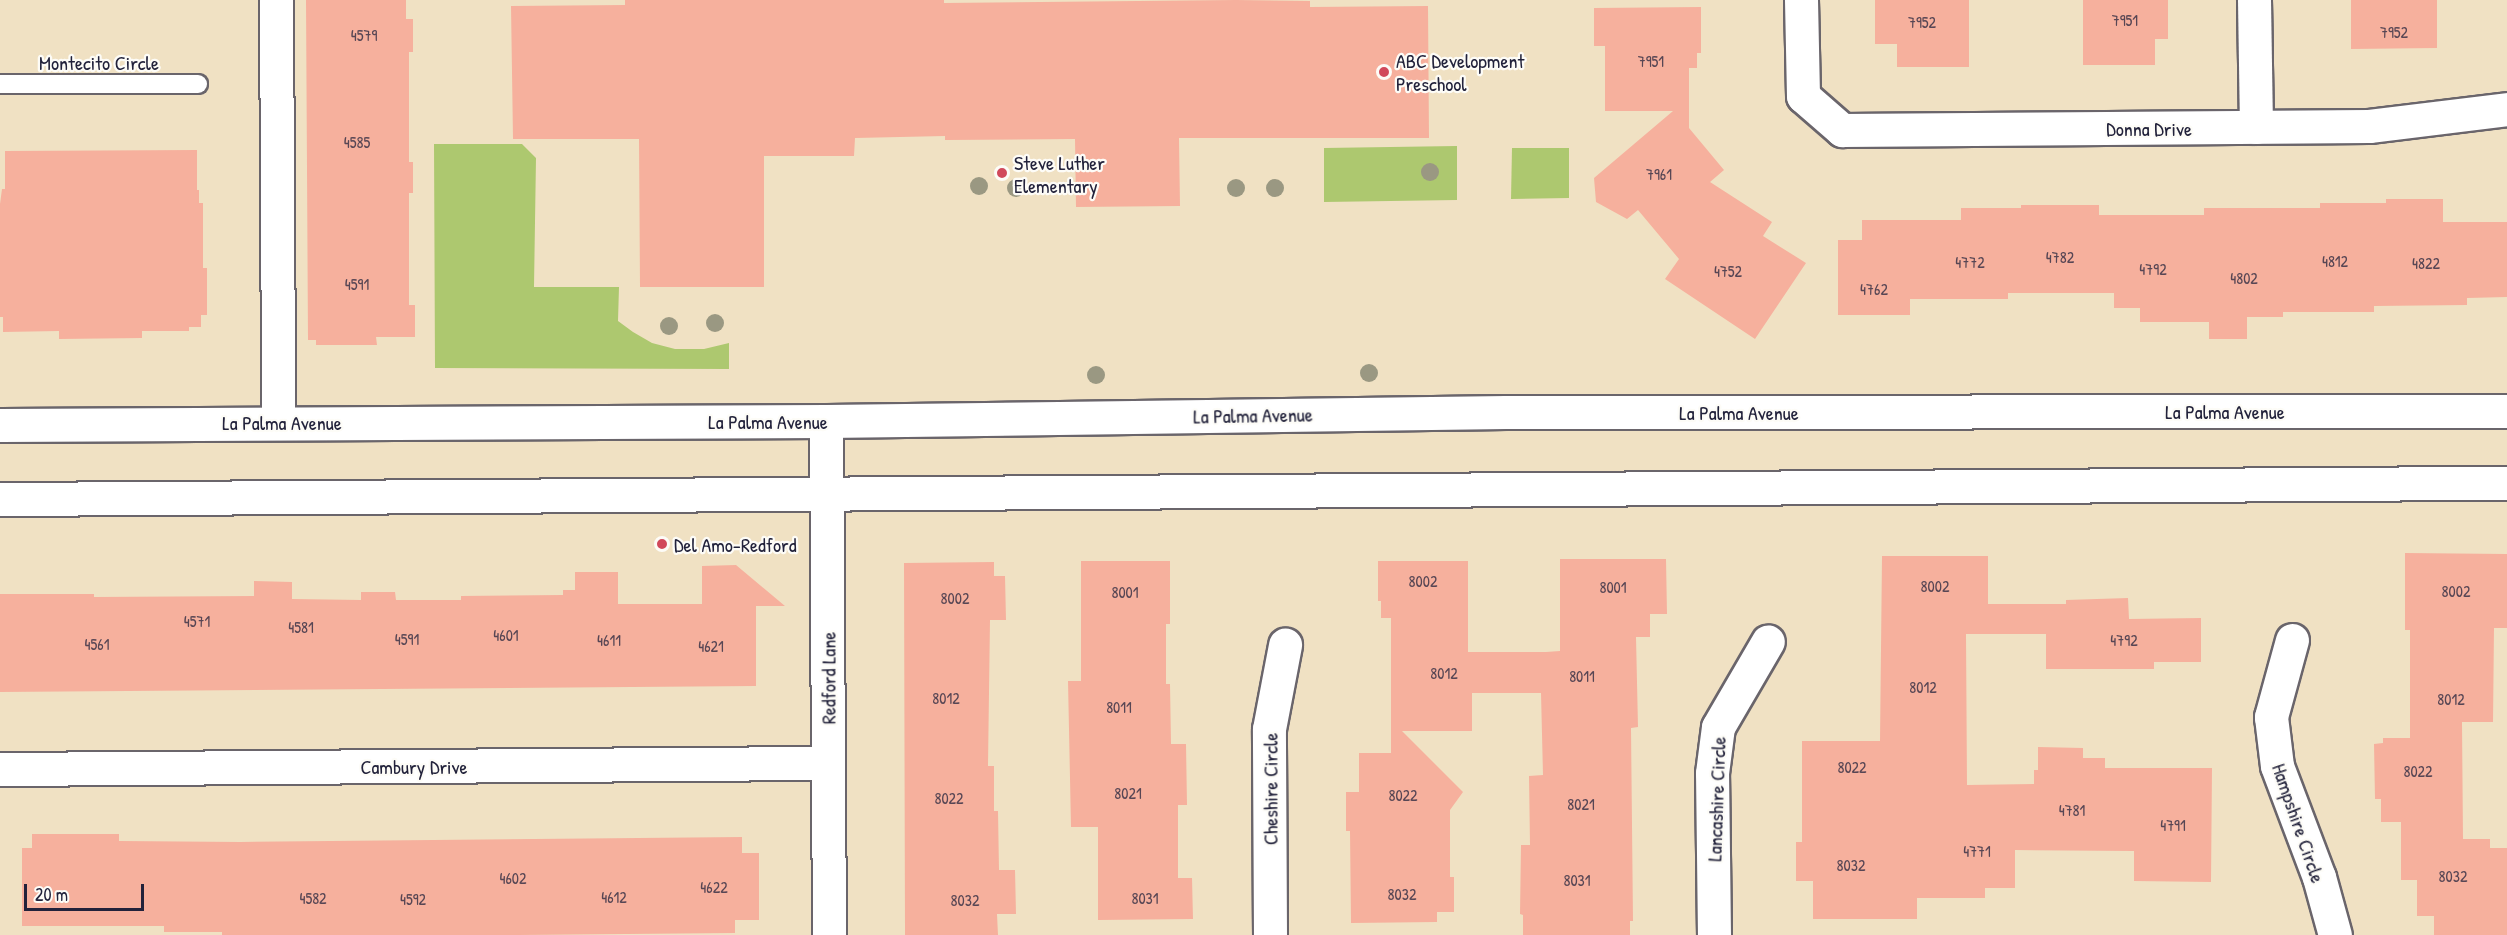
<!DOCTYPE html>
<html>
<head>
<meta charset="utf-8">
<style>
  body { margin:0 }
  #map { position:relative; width:2507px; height:935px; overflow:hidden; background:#f0e1c3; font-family:"Patrick Hand",sans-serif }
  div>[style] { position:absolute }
  .green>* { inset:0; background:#adc86f }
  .building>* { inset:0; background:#f6b09d }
  .roads { filter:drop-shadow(2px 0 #6a656b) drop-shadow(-2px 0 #6a656b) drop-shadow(0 2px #6a656b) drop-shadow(0 -2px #6a656b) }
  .lane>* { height:18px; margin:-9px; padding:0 9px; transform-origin:9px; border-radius:9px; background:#fff }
  .street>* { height:33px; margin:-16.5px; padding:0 16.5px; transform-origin:16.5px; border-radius:16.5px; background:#fff }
  .primary>* { height:33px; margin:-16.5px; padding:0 16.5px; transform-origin:16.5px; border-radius:16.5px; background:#fff }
  .trees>* { width:18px; height:18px; margin:-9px; border-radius:50%; background:#9a9882 }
  .dots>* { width:16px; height:16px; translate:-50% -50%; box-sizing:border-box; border:3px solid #fdfcf7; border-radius:50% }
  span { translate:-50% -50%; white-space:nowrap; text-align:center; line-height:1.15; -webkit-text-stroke:4.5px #fdfcf7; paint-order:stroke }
  .number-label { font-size:16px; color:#574654 }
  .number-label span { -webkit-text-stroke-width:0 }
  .poi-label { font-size:20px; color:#22223b }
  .left { translate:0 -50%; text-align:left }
  .street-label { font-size:20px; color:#22223b }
  .scale { position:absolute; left:24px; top:884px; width:120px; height:27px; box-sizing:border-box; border:3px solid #22223b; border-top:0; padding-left:8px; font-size:18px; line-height:21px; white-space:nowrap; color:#22223b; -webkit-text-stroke:4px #fdfcf7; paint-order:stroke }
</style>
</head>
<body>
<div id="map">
  <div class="green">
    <div style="clip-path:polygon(434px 144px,522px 144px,536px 158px,534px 287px,619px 287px,618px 321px,633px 332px,652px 343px,675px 349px,704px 349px,729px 343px,729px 369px,435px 368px)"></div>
    <div style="clip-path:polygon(1457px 146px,1457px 200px,1324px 202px,1324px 148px)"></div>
    <div style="clip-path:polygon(1512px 148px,1569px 148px,1569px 198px,1511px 199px)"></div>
  </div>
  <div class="building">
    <div style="clip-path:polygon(306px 0,406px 0,406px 19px,413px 19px,413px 52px,409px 52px,409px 162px,413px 162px,413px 193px,409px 193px,409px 305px,415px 305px,415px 337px,376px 337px,377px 345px,316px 345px,316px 340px,308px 340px)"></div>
    <div style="clip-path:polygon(625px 0,944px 0,944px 3px,1236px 0,1310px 1px,1310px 7px,1428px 6px,1429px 138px,1179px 138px,1180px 206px,1076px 207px,1075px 139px,945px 140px,945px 136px,855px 138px,854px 156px,764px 156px,764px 287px,640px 287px,639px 139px,513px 139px,511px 6px,625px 5px)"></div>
    <div style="clip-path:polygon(1875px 0,1969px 0,1969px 67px,1897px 67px,1897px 44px,1875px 44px)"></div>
    <div style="clip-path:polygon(2083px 0,2168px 0,2168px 39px,2155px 39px,2155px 65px,2083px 65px)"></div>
    <div style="clip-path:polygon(2351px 0,2437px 0,2437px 48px,2351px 49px)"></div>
    <div style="clip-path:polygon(1701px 7px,1701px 53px,1697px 53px,1697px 68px,1689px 68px,1689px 128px,1724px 170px,1710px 182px,1772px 222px,1763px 236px,1806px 263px,1755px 339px,1665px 279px,1679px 259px,1638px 210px,1627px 219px,1596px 202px,1594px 178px,1673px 111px,1605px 111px,1605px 46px,1594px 46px,1594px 8px)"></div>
    <div style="clip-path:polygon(197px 150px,197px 190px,199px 190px,199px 203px,203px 203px,203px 268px,207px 268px,207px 315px,201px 315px,201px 327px,189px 327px,189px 331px,142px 331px,142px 338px,59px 339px,59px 331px,3px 332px,3px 317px,0 317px,0 204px,2px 189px,5px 189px,5px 151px)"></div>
    <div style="clip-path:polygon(2386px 199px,2443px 199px,2443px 222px,2507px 222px,2507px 297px,2467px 298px,2467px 305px,2374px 306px,2374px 312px,2283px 312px,2283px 317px,2247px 317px,2247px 339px,2209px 339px,2209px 322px,2140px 322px,2140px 308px,2114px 308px,2114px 293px,2008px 293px,2008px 299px,1910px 299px,1910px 315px,1838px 315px,1838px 240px,1862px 240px,1862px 220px,1961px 220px,1961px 208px,2021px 208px,2021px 205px,2099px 205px,2099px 215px,2204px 215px,2204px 208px,2320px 208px,2320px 203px,2386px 203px)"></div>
    <div style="clip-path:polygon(2405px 553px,2507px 554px,2507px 628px,2494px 628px,2493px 722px,2462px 722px,2463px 839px,2490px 839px,2490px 848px,2507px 848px,2507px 935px,2434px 935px,2434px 916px,2417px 916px,2417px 880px,2401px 880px,2401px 822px,2381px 822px,2381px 799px,2375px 799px,2374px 744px,2383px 743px,2383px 738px,2410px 738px,2410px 630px,2405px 630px)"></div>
    <div style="clip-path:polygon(1882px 556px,1988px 556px,1988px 604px,2066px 604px,2066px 600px,2128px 598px,2129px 619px,2201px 618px,2201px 662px,2154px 662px,2154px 669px,2046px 669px,2046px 634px,1966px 634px,1967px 785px,2034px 784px,2034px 770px,2038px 770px,2038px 747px,2083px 748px,2083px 758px,2105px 758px,2105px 768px,2212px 768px,2211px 882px,2134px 881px,2134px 851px,2015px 850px,2015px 888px,1985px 888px,1985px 898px,1917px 898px,1917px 919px,1813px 919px,1813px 881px,1796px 881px,1796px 842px,1802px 842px,1802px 741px,1880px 741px)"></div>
    <div style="clip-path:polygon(1560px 559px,1666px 559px,1667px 614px,1650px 614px,1650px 637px,1636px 637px,1638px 727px,1631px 728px,1633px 921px,1630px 921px,1630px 935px,1523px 935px,1523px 915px,1520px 914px,1521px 845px,1530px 845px,1529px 776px,1543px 775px,1541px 693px,1472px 693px,1472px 731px,1402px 731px,1463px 792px,1450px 810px,1450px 877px,1454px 877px,1454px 912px,1437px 912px,1437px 922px,1351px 923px,1350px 831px,1346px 831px,1346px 792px,1359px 792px,1359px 753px,1391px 753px,1391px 618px,1381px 618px,1381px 601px,1378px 601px,1378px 561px,1468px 561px,1468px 652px,1546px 652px,1560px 651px)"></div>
    <div style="clip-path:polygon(1081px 561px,1170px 561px,1170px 624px,1166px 624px,1166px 684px,1170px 684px,1171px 744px,1186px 744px,1187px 805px,1178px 805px,1178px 878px,1192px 878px,1193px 919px,1098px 920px,1098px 827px,1071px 827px,1068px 681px,1081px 681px)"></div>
    <div style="clip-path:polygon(994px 562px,994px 576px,1005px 576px,1006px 620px,990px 620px,988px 766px,994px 766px,994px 811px,998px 811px,999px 870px,1015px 870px,1016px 914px,997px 914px,998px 935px,905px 935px,904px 563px)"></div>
    <div style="clip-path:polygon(736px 565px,785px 606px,756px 606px,756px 686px,0 692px,0 594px,94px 594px,94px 597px,254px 596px,254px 581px,292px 582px,292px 599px,361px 600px,361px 592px,395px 592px,396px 600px,461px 600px,461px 596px,563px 595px,563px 590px,575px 590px,575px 572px,618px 572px,618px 604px,702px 604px,702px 566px)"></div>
    <div style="clip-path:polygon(32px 834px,119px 834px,119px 841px,240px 842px,742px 837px,742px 853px,759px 853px,759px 920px,735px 920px,735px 933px,518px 935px,222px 935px,222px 932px,164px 932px,164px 926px,22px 926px,22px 848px,32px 848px)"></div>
  </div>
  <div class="roads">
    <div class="lane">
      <div style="left:0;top:84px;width:198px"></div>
    </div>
    <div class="street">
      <div style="left:276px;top:0;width:422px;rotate:89.7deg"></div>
      <div style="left:1801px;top:0;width:96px;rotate:88.8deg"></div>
      <div style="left:1803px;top:96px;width:52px;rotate:41.1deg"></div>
      <div style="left:1842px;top:130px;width:527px;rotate:-0.43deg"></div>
      <div style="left:2369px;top:126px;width:139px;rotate:-7deg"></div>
      <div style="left:2254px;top:0;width:127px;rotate:89.1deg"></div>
      <div style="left:826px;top:421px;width:514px;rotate:89.67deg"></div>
      <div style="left:2292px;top:640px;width:80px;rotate:105.3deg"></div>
      <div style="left:2271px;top:717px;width:49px;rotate:83deg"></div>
      <div style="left:2277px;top:766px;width:119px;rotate:69.3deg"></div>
      <div style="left:2319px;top:877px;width:60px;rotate:74.6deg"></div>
      <div style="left:0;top:769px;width:828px;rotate:-0.42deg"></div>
      <div style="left:1270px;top:935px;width:206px;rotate:-90.3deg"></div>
      <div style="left:1269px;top:729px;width:86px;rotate:-79.2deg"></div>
      <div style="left:1714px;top:935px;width:162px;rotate:-90.7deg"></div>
      <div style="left:1712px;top:773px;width:46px;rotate:-82.6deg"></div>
      <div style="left:1718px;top:727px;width:99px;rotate:-59.8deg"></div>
    </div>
    <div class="primary">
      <div style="left:0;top:425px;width:826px;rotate:-0.28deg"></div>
      <div style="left:826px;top:421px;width:680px;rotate:-0.76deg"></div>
      <div style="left:1506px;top:412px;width:1001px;rotate:-0.06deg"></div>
      <div style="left:0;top:499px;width:2507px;rotate:-0.37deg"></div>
    </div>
  </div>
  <div class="trees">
    <div style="left:1430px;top:172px"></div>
    <div style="left:979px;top:186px"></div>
    <div style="left:1016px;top:188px"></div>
    <div style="left:1236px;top:188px"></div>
    <div style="left:1275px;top:188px"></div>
    <div style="left:715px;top:323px"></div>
    <div style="left:669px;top:326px"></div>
    <div style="left:1369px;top:373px"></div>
    <div style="left:1096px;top:375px"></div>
  </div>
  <div class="dots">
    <div style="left:1384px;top:72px;background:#d1495b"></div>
    <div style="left:1002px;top:173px;background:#d1495b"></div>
    <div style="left:662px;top:544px;background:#d1495b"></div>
  </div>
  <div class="number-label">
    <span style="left:2125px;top:20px">7951</span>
    <span style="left:1922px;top:22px">7952</span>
    <span style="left:2394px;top:32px">7952</span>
    <span style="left:364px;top:35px">4579</span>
    <span style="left:1651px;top:61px">7951</span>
    <span style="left:357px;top:142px">4585</span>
    <span style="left:1659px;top:174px">7961</span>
    <span style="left:2060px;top:257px">4782</span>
    <span style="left:2335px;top:261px">4812</span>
    <span style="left:1970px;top:262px">4772</span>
    <span style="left:2426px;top:263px">4822</span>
    <span style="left:2153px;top:269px">4792</span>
    <span style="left:1728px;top:271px">4752</span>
    <span style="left:2244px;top:278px">4802</span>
    <span style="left:357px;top:284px">4591</span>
    <span style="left:1874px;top:289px">4762</span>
    <span style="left:1423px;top:581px">8002</span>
    <span style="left:1935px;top:586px">8002</span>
    <span style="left:1613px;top:587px">8001</span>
    <span style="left:2456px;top:591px">8002</span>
    <span style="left:1125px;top:592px">8001</span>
    <span style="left:955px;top:598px">8002</span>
    <span style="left:197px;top:621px">4571</span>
    <span style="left:301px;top:627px">4581</span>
    <span style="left:506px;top:635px">4601</span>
    <span style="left:407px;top:639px">4591</span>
    <span style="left:609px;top:640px">4611</span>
    <span style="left:2124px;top:640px">4792</span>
    <span style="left:97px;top:644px">4561</span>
    <span style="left:711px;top:646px">4621</span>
    <span style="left:1444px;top:673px">8012</span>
    <span style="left:1582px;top:676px">8011</span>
    <span style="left:1923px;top:687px">8012</span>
    <span style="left:946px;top:698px">8012</span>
    <span style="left:2451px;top:699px">8012</span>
    <span style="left:1119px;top:707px">8011</span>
    <span style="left:1852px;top:767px">8022</span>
    <span style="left:2418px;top:771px">8022</span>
    <span style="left:1128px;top:793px">8021</span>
    <span style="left:1403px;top:795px">8022</span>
    <span style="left:949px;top:798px">8022</span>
    <span style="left:1581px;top:804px">8021</span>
    <span style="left:2072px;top:810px">4781</span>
    <span style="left:2173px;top:825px">4791</span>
    <span style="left:1977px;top:851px">4771</span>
    <span style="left:1851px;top:865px">8032</span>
    <span style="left:2453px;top:876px">8032</span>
    <span style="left:513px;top:878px">4602</span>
    <span style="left:1577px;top:880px">8031</span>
    <span style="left:714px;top:887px">4622</span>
    <span style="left:1402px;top:894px">8032</span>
    <span style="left:614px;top:897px">4612</span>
    <span style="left:313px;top:898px">4582</span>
    <span style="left:1145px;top:898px">8031</span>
    <span style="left:413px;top:899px">4592</span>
    <span style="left:965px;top:900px">8032</span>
  </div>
  <div class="poi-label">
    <span class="left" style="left:1396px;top:72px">ABC Development<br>Preschool</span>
    <span class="left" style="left:1014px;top:174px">Steve Luther<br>Elementary</span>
    <span class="left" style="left:674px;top:544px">Del Amo-Redford</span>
  </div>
  <div class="street-label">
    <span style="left:99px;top:62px">Montecito Circle</span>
    <span style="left:2149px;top:128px">Donna Drive</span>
    <span style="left:2225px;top:411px">La Palma Avenue</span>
    <span style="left:1739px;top:412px">La Palma Avenue</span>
    <span style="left:1253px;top:415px;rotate:-1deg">La Palma Avenue</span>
    <span style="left:768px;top:421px">La Palma Avenue</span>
    <span style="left:282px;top:422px">La Palma Avenue</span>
    <span style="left:828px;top:678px;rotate:-90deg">Redford Lane</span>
    <span style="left:414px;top:766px">Cambury Drive</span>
    <span style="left:1270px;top:789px;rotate:-90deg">Cheshire Circle</span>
    <span style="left:1716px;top:799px;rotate:-88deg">Lancashire Circle</span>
    <span style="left:2299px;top:823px;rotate:71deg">Hampshire Circle</span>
  </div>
  <div class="scale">20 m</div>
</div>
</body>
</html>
